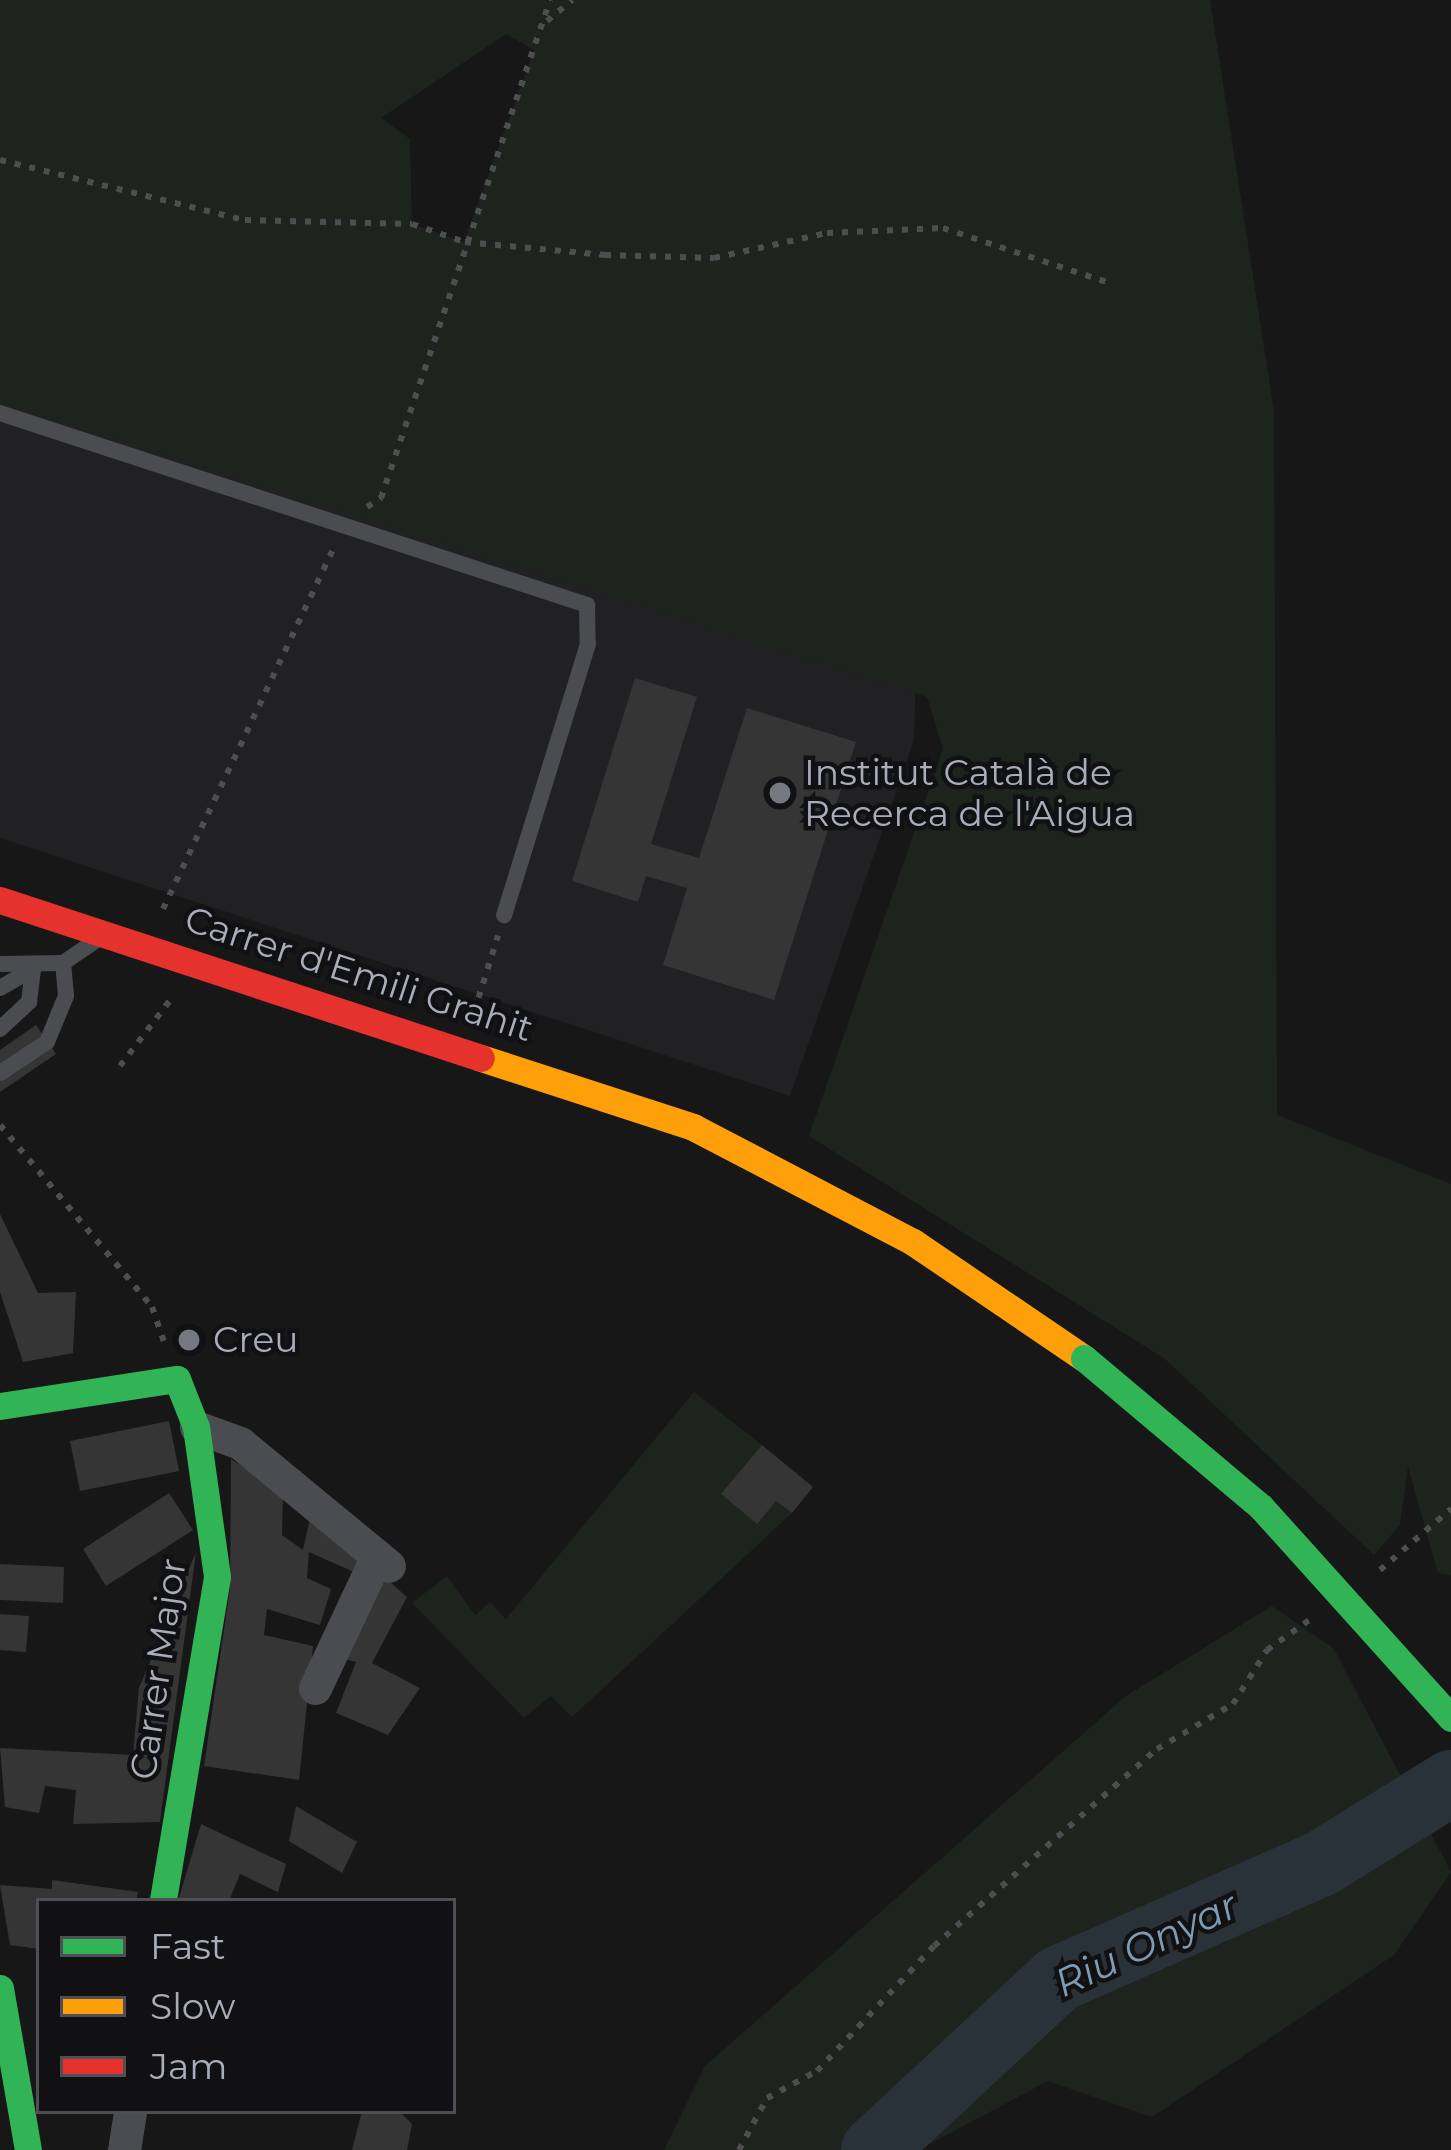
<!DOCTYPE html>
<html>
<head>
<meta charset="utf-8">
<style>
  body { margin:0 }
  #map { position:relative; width:1451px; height:2150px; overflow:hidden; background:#171717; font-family:Montserrat,sans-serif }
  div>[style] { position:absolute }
  .built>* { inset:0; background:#212123 }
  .green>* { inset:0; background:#1d241e }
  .river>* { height:66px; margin:-33px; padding:0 33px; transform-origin:33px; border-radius:33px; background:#2a3239 }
  .building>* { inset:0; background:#353536 }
  .path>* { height:6px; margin-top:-3px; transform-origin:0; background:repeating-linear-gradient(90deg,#4d4e52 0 6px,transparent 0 15px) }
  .lane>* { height:16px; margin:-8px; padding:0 8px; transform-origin:8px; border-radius:8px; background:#4b4c50 }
  .street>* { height:33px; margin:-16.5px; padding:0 16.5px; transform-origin:16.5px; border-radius:16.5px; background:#4b4c50 }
  .fast>* { height:27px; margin:-13.5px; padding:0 13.5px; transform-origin:13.5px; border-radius:13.5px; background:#30b455 }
  .slow>* { height:27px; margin:-13.5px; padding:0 13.5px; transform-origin:13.5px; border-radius:13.5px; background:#ff9f0a }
  .jam>* { height:27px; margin:-13.5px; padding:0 13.5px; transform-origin:13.5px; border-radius:13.5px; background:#e5322d }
  .fast-bridge>* { height:27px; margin:-13.5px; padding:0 13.5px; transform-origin:13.5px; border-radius:13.5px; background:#30b455 }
  .dots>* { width:33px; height:33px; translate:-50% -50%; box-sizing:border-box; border:6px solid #111113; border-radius:50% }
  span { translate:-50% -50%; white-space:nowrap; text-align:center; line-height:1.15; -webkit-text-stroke:9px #111113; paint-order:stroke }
  .poi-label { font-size:36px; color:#a8adb8 }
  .left { translate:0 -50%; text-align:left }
  .street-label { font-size:36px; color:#a8adb8 }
  .water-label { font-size:39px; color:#7f9bb3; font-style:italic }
  .legend { position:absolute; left:36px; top:1898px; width:420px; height:216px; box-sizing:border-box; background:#111113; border:3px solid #4d4f55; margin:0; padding:15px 21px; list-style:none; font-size:36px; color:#a8adb8 }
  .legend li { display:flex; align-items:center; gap:24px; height:60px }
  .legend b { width:60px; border:3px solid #4d4f55 }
</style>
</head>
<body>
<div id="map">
  <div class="built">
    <div style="clip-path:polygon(0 337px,916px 668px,914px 740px,790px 1096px,0 838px)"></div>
  </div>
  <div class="green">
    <div style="clip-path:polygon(evenodd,0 0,1210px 0,1274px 411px,1277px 1115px,1451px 1184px,1451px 1575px,1438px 1573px,1408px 1467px,1400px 1525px,1374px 1555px,1165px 1359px,809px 1136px,943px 749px,927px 697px,0 403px,0 0,506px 34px,534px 50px,464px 242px,412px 224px,410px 139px,381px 118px,506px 34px)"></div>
    <div style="clip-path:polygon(694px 1392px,762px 1445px,722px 1495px,757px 1523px,776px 1501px,792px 1513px,572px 1717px,551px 1696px,524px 1718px,412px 1603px,447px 1576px,475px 1615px,490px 1602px,506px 1619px)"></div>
    <div style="clip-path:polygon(1272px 1606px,1334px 1649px,1451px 1872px,1394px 1955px,1152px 2117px,1048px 2081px,918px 2150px,664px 2150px,704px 2067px,1126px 1696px)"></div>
  </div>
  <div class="river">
    <div style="left:874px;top:2150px;width:251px;rotate:-42.9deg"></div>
    <div style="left:1058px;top:1979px;width:288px;rotate:-23.7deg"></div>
    <div style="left:1322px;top:1863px;width:152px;rotate:-31.8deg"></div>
  </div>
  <div class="building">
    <div style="clip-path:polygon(635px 678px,697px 697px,651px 844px,699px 858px,747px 708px,856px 742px,774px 1000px,663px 965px,687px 888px,646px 876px,638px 902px,572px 881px)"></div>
    <div style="clip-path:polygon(36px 1025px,56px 1054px,0 1092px,0 1050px)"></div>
    <div style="clip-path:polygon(0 1214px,38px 1293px,76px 1292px,73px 1353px,23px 1362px,0 1292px)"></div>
    <div style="clip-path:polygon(169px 1421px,179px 1471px,80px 1491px,70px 1441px)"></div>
    <div style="clip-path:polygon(762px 1445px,813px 1487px,792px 1513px,776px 1501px,757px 1524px,721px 1494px)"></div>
    <div style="clip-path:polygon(231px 1459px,283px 1493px,282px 1535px,303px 1550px,310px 1518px,362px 1555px,354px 1572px,309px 1552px,307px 1578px,331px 1589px,320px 1625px,267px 1609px,264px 1635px,313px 1646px,299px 1780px,204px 1766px,230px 1589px)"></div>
    <div style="clip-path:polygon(169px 1493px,193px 1530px,106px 1586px,83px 1549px)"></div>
    <div style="clip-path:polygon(196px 1552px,160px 1822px,73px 1824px,76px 1790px,45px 1786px,39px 1813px,5px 1807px,0 1748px,133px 1755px,139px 1688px)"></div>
    <div style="clip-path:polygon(0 1564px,64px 1567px,63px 1603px,0 1600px)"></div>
    <div style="clip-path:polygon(376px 1570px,407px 1597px,372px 1663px,420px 1688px,388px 1735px,336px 1713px,356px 1662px,333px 1656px)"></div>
    <div style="clip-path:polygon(0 1614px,29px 1616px,26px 1652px,0 1650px)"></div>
    <div style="clip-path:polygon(296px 1806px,357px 1842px,342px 1873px,289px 1841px)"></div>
    <div style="clip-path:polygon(201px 1824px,286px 1864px,278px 1892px,240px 1874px,229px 1901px,178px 1901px)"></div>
    <div style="clip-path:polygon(52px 1880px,138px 1892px,136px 1901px,39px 1901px,39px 1949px,10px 1945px,0 1885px,52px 1889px)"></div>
    <div style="clip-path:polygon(362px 2111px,399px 2111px,412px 2124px,407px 2150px,352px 2150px)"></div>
  </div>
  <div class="path">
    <div style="left:547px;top:21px;width:33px;rotate:-40deg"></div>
    <div style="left:0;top:160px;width:252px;rotate:13.8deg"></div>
    <div style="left:245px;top:220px;width:167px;rotate:1.4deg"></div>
    <div style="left:412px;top:224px;width:56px;rotate:18.8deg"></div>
    <div style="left:465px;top:242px;width:141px;rotate:5.3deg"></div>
    <div style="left:605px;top:255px;width:109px;rotate:1.6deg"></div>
    <div style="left:714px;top:258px;width:116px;rotate:-12.5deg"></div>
    <div style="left:827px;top:233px;width:116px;rotate:-2.5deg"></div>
    <div style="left:943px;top:228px;width:175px;rotate:18.3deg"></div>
    <div style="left:367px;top:507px;width:17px;rotate:-33deg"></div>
    <div style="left:381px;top:498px;width:526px;rotate:-71.25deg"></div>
    <div style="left:163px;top:909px;width:399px;rotate:-64.7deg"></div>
    <div style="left:474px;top:1012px;width:80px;rotate:-72.5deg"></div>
    <div style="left:120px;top:1066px;width:84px;rotate:-52.7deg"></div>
    <div style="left:0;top:1125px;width:237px;rotate:50.1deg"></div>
    <div style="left:152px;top:1307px;width:36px;rotate:71deg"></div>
    <div style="left:1380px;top:1570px;width:94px;rotate:-40.7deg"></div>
    <div style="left:739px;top:2150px;width:59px;rotate:-61.7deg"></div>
    <div style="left:767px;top:2098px;width:57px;rotate:-28.4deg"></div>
    <div style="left:817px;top:2071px;width:171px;rotate:-46.9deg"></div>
    <div style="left:934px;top:1946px;width:298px;rotate:-41.5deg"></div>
    <div style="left:1157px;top:1749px;width:88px;rotate:-30.6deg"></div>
    <div style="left:1233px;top:1704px;width:64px;rotate:-57.8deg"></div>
    <div style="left:1267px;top:1650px;width:59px;rotate:-35.3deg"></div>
  </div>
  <div class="lane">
    <div style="left:0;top:413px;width:618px;rotate:18.11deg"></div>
    <div style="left:587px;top:605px;width:39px;rotate:89deg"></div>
    <div style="left:588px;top:644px;width:284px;rotate:107.2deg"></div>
    <div style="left:0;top:964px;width:63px;rotate:-0.9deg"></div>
    <div style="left:63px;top:963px;width:42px;rotate:-34.4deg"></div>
    <div style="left:0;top:988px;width:38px;rotate:-30deg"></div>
    <div style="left:0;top:1029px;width:40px;rotate:-43deg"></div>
    <div style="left:29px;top:1002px;width:33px;rotate:-83deg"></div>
    <div style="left:0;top:1073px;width:56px;rotate:-33.4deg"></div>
    <div style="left:47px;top:1042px;width:50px;rotate:-67.6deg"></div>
    <div style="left:66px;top:996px;width:33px;rotate:-95deg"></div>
  </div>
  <div class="street">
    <div style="left:196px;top:1427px;width:47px;rotate:20deg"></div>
    <div style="left:240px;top:1443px;width:193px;rotate:39.5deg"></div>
    <div style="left:315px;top:1688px;width:146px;rotate:-64.8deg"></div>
    <div style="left:124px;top:2150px;width:39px;rotate:-81deg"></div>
  </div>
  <div class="fast">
    <div style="left:0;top:1406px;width:179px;rotate:-8.7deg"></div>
    <div style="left:177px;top:1379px;width:52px;rotate:68.4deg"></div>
    <div style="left:196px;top:1427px;width:151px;rotate:82deg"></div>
    <div style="left:217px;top:1577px;width:328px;rotate:99.5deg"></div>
    <div style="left:0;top:1988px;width:164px;rotate:80.2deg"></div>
  </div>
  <div class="slow">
    <div style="left:481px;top:1058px;width:223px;rotate:18deg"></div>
    <div style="left:693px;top:1127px;width:248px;rotate:27.6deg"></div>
    <div style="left:913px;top:1242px;width:207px;rotate:34.2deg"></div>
  </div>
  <div class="jam">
    <div style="left:0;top:900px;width:506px;rotate:18.18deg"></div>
  </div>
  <div class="fast-bridge">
    <div style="left:1084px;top:1358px;width:231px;rotate:40.1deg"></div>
    <div style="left:1261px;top:1507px;width:284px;rotate:48deg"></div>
  </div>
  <div class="dots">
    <div style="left:780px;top:793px;background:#757880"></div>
    <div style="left:189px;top:1340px;background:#757880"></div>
  </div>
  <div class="poi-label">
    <span class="left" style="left:804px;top:793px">Institut Català de<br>Recerca de l'Aigua</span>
    <span class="left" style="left:213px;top:1340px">Creu</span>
  </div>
  <div class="street-label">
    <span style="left:359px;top:974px;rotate:18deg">Carrer d'Emili Grahit</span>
    <span style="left:158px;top:1669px;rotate:-82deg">Carrer Major</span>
  </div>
  <div class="water-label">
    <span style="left:1146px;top:1944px;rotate:-25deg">Riu Onyar</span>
  </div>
  <ul class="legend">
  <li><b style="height:15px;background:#30b455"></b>Fast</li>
  <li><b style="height:15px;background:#ff9f0a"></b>Slow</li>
  <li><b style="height:15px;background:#e5322d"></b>Jam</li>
  </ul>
</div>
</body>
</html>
